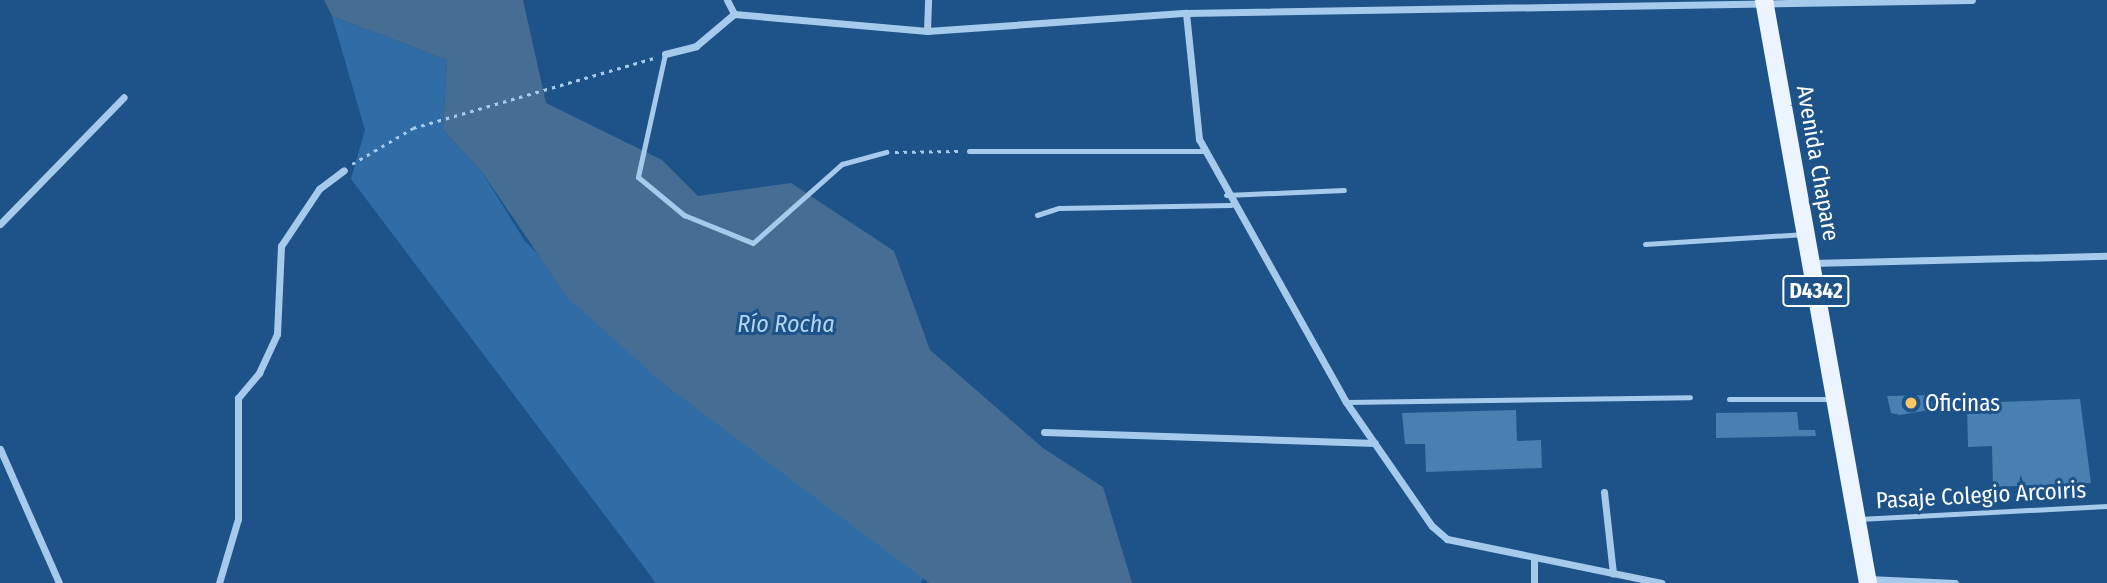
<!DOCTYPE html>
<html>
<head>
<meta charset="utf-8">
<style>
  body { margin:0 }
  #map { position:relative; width:2107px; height:583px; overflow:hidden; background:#1d5388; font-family:"Fira Sans Condensed",sans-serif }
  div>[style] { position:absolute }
  .green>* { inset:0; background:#306da6 }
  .water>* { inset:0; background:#466d93 }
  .building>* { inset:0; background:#4a7fb2 }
  .path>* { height:2.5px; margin-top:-1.25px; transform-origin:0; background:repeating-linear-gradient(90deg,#a6caeb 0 3.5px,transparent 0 8.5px) }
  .service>* { height:5px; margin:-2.5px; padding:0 2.5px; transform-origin:2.5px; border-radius:2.5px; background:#a6caeb }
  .minor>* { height:7px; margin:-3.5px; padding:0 3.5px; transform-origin:3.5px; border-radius:3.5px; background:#a6caeb }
  .primary>* { height:18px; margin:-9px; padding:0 9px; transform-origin:9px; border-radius:9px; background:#ebf4ff }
  .dots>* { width:19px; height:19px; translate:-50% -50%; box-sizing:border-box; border:4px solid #1d5388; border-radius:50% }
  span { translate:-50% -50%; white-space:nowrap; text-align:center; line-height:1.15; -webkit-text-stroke:6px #1d5388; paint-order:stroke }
  .shield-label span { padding:2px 5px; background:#1d5388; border:2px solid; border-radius:5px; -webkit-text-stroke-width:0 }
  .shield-label { font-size:21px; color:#fff; font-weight:700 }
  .street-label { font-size:23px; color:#fff }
  .poi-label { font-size:23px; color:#fff }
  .left { translate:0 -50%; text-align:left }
  .water-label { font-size:24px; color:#b2d4f3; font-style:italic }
</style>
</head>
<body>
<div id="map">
  <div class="green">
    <div style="clip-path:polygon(332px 16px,447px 60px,443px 130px,482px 172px,524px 240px,667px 387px,923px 577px,921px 583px,656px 583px,351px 179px,365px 130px)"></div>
  </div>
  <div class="water">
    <div style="clip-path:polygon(324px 0,523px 0,546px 103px,662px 160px,698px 196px,791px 183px,894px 251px,930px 350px,1043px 448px,1103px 487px,1132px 583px,929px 583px,667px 387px,567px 297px,482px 172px,443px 130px,447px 60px,332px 16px)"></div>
  </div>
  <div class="building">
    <div style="clip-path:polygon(1930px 395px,1934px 409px,1900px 415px,1891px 413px,1887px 396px)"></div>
    <div style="clip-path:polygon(2080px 399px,2091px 483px,1993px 487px,1992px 446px,1968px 447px,1967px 403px)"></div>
    <div style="clip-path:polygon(1516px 410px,1517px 441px,1541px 440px,1542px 468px,1426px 472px,1425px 444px,1405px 444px,1402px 413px)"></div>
    <div style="clip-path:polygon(1797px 412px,1799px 430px,1815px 430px,1816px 436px,1716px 438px,1716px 413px)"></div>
  </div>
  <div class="path">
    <div style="left:895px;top:152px;width:64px;rotate:-0.9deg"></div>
    <div style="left:352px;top:164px;width:71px;rotate:-30.5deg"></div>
    <div style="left:413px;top:128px;width:251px;rotate:-16.2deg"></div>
  </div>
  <div class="service">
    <div style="left:665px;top:54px;width:126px;rotate:102.4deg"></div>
    <div style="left:638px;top:177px;width:60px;rotate:39.6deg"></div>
    <div style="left:684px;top:215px;width:74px;rotate:22.1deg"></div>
    <div style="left:753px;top:243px;width:119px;rotate:-41.6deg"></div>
    <div style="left:842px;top:164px;width:46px;rotate:-15.3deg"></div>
    <div style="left:969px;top:151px;width:236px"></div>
    <div style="left:1226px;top:195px;width:118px;rotate:-2.4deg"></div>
    <div style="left:1037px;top:215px;width:23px;rotate:-18deg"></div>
    <div style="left:1059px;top:208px;width:172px;rotate:-1deg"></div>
    <div style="left:1645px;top:244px;width:157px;rotate:-3.6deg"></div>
    <div style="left:1729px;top:399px;width:103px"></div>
    <div style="left:1346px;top:402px;width:344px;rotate:-0.8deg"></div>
    <div style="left:1859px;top:519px;width:248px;rotate:-3deg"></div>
  </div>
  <div class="minor">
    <div style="left:727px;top:0;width:16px;rotate:63deg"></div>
    <div style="left:1186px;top:13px;width:127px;rotate:84.1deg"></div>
    <div style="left:1199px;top:139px;width:301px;rotate:60.8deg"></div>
    <div style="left:1346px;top:402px;width:151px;rotate:55.3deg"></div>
    <div style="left:1432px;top:526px;width:20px;rotate:41deg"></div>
    <div style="left:1447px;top:539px;width:219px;rotate:11.6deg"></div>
    <div style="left:927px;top:31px;width:31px;rotate:-88deg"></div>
    <div style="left:665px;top:54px;width:32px;rotate:-14deg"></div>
    <div style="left:696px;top:46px;width:50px;rotate:-40.1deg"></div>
    <div style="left:734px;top:14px;width:194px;rotate:5deg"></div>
    <div style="left:927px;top:31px;width:260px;rotate:-4deg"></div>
    <div style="left:1186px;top:13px;width:786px;rotate:-0.95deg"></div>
    <div style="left:0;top:224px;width:177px;rotate:-45.7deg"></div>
    <div style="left:1812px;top:263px;width:295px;rotate:-1.4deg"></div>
    <div style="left:1044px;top:432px;width:331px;rotate:1.9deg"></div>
    <div style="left:0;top:449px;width:146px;rotate:66.2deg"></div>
    <div style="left:1604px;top:492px;width:82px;rotate:83.7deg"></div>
    <div style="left:1868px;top:579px;width:87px;rotate:2.6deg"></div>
    <div style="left:219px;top:583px;width:67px;rotate:-73.5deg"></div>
    <div style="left:238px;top:519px;width:121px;rotate:-90deg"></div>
    <div style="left:238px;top:398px;width:33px;rotate:-50deg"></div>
    <div style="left:259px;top:373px;width:43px;rotate:-65.2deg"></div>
    <div style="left:277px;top:334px;width:88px;rotate:-87.4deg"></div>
    <div style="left:281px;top:246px;width:69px;rotate:-56.3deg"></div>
    <div style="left:319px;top:189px;width:31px;rotate:-37deg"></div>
    <div style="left:1534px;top:583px;width:25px;rotate:-90deg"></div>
  </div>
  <div class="primary">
    <div style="left:1764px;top:0;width:592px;rotate:79.89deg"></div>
  </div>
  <div class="dots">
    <div style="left:1911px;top:403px;background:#fbc664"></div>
  </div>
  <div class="shield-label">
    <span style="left:1816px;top:291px">D4342</span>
  </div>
  <div class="street-label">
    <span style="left:1818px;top:163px;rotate:80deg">Avenida Chapare</span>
    <span style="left:1981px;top:495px;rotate:-3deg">Pasaje Colegio Arcoiris</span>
  </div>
  <div class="poi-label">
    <span class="left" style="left:1925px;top:403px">Oficinas</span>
  </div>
  <div class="water-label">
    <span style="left:786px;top:325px">Río Rocha</span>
  </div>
</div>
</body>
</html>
